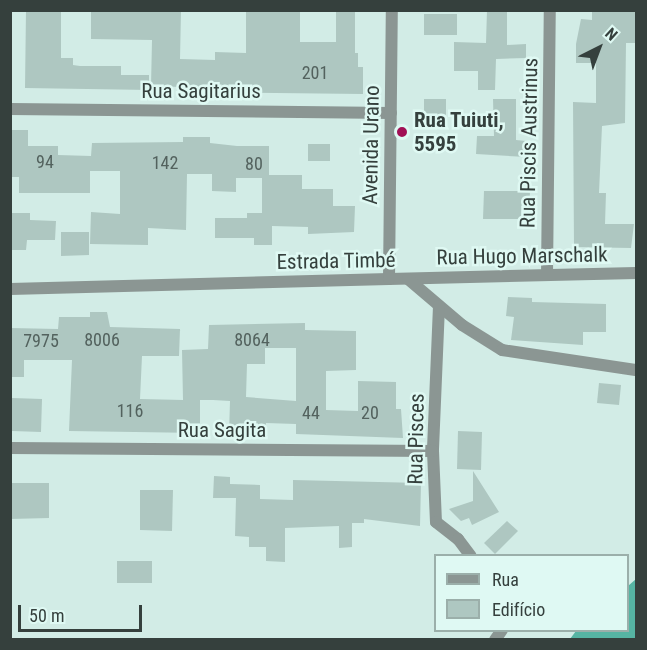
<!DOCTYPE html>
<html>
<head>
<meta charset="utf-8">
<style>
  body { margin:0 }
  #map { position:relative; width:647px; height:650px; overflow:hidden; background:#d2ece6; font-family:"Roboto Condensed",sans-serif }
  div>[style] { position:absolute }
  .forest>* { inset:0; background:#56b4a3 }
  .building>* { inset:0; background:#aec7c1 }
  .minor>* { height:12px; margin:-6px; padding:0 6px; transform-origin:6px; border-radius:6px; background:#8b9693 }
  .tertiary>* { height:12px; margin:-6px; padding:0 6px; transform-origin:6px; border-radius:6px; background:#8b9693 }
  .dots>* { width:16px; height:16px; translate:-50% -50%; box-sizing:border-box; border:3px solid #dff9f3; border-radius:50% }
  span { translate:-50% -50%; white-space:nowrap; text-align:center; line-height:1.15; -webkit-text-stroke:5px #dff9f3; paint-order:stroke }
  .number-label { font-size:18px; color:#53625e }
  .number-label span { -webkit-text-stroke-width:0 }
  .street-label { font-size:21px; color:#35403d }
  .poi-label { font-size:21px; color:#35403d; font-weight:700 }
  .left { translate:0 -50%; text-align:left }
  .frame { position:absolute; inset:0; border:12px solid #35403d; pointer-events:none }
  .legend { position:absolute; left:434px; top:554px; width:195px; height:78px; box-sizing:border-box; background:#dff9f3; border:2px solid #9bafaa; margin:0; padding:8px 10px; list-style:none; font-size:18px; color:#35403d }
  .legend li { display:flex; align-items:center; gap:12px; height:30px }
  .legend b { width:30px; border:2px solid #9bafaa }
  .north { position:absolute; left:569px; top:18px; width:60px; height:60px; -webkit-text-stroke:4px #dff9f3; paint-order:stroke; rotate:42deg; font-size:16px; font-weight:700; line-height:24px; text-align:center; color:#35403d }
  .north::after { content:''; display:block; margin:auto; width:21px; height:27px; background:#35403d; clip-path:polygon(50% 0,100% 100%,50% 72%,0 100%) }
  .scale { position:absolute; left:18px; top:605px; width:124px; height:27px; box-sizing:border-box; border:3px solid #35403d; border-top:0; padding-left:8px; font-size:18px; line-height:21px; white-space:nowrap; color:#35403d; -webkit-text-stroke:4px #dff9f3; paint-order:stroke }
</style>
</head>
<body>
<div id="map">
  <div class="forest">
    <div style="clip-path:polygon(636px 579px,636px 639px,570px 639px,576px 631px,628px 630px,628px 586px)"></div>
  </div>
  <div class="building">
    <div style="clip-path:polygon(26px 10px,61px 10px,61px 58px,73px 58px,73px 65px,80px 66px,121px 66px,121px 75px,149px 75px,149px 90px,25px 88px)"></div>
    <div style="clip-path:polygon(91px 10px,181px 10px,180px 59px,215px 60px,215px 52px,246px 53px,246px 10px,300px 10px,300px 42px,336px 42px,336px 10px,355px 10px,355px 53px,358px 53px,358px 67px,363px 67px,363px 94px,182px 92px,182px 87px,151px 86px,152px 40px,91px 39px)"></div>
    <div style="clip-path:polygon(487px 10px,507px 10px,507px 45px,526px 44px,526px 58px,496px 59px,495px 90px,478px 90px,478px 71px,454px 71px,454px 42px,486px 43px)"></div>
    <div style="clip-path:polygon(592px 10px,636px 10px,636px 43px,626px 43px,625px 123px,602px 126px,599px 193px,606px 193px,605px 224px,634px 224px,631px 248px,574px 247px,573px 102px,596px 103px,596px 63px,576px 63px,576px 44px,581px 19px,592px 20px)"></div>
    <div style="clip-path:polygon(424px 14px,457px 14px,457px 35px,424px 35px)"></div>
    <div style="clip-path:polygon(424px 99px,446px 99px,446px 126px,424px 126px)"></div>
    <div style="clip-path:polygon(493px 99px,516px 99px,516px 140px,526px 141px,526px 157px,476px 154px,477px 136px,494px 136px)"></div>
    <div style="clip-path:polygon(10px 130px,28px 130px,28px 146px,58px 146px,58px 155px,91px 156px,92px 143px,183px 142px,183px 137px,210px 137px,210px 143px,237px 146px,269px 146px,269px 175px,302px 175px,302px 189px,333px 189px,333px 206px,355px 206px,354px 232px,308px 234px,308px 227px,272px 226px,272px 245px,254px 245px,254px 238px,215px 238px,215px 218px,247px 218px,247px 213px,262px 213px,262px 178px,236px 178px,236px 192px,212px 191px,212px 174px,187px 174px,186px 230px,148px 228px,148px 245px,90px 244px,91px 212px,120px 214px,120px 171px,90px 171px,90px 193px,19px 193px,19px 177px,10px 177px)"></div>
    <div style="clip-path:polygon(308px 144px,330px 144px,330px 161px,308px 161px)"></div>
    <div style="clip-path:polygon(484px 191px,530px 191px,529px 219px,483px 219px)"></div>
    <div style="clip-path:polygon(10px 213px,30px 213px,30px 220px,56px 221px,55px 240px,27px 240px,26px 250px,10px 250px)"></div>
    <div style="clip-path:polygon(61px 232px,89px 232px,89px 255px,61px 256px)"></div>
    <div style="clip-path:polygon(508px 297px,532px 298px,532px 302px,606px 304px,606px 332px,583px 332px,583px 345px,511px 340px,514px 317px,506px 316px)"></div>
    <div style="clip-path:polygon(evenodd,90px 312px,107px 312px,110px 327px,180px 329px,179px 356px,142px 356px,140px 399px,183px 400px,182px 350px,208px 349px,209px 325px,305px 323px,305px 330px,356px 331px,356px 370px,326px 371px,326px 410px,358px 411px,358px 381px,396px 382px,396px 409px,401px 409px,403px 438px,296px 434px,296px 424px,266px 423px,265px 435px,229px 434px,230px 401px,213px 400px,200px 400px,200px 433px,69px 431px,72px 360px,24px 360px,24px 377px,10px 377px,10px 328px,58px 329px,59px 317px,90px 317px,90px 312px,265px 348px,296px 348px,296px 401px,246px 397px,247px 364px,265px 364px,265px 348px)"></div>
    <div style="clip-path:polygon(599px 383px,621px 385px,619px 405px,597px 403px)"></div>
    <div style="clip-path:polygon(12px 398px,42px 399px,41px 432px,12px 431px)"></div>
    <div style="clip-path:polygon(458px 431px,482px 432px,481px 470px,457px 469px)"></div>
    <div style="clip-path:polygon(473px 471px,499px 512px,472px 525px,469px 518px,461px 521px,449px 509px,473px 501px)"></div>
    <div style="clip-path:polygon(214px 476px,230px 477px,230px 484px,260px 485px,260px 499px,293px 500px,293px 480px,421px 483px,420px 526px,364px 519px,364px 523px,352px 523px,352px 547px,339px 548px,339px 526px,285px 528px,285px 562px,266px 561px,266px 547px,249px 547px,249px 537px,235px 536px,236px 498px,213px 498px)"></div>
    <div style="clip-path:polygon(10px 483px,49px 483px,49px 518px,10px 519px)"></div>
    <div style="clip-path:polygon(140px 490px,173px 490px,172px 531px,140px 530px)"></div>
    <div style="clip-path:polygon(507px 521px,518px 531px,495px 554px,484px 543px)"></div>
    <div style="clip-path:polygon(117px 561px,152px 561px,152px 583px,117px 583px)"></div>
  </div>
  <div class="minor">
    <div style="left:10px;top:109px;width:381px;rotate:0.6deg"></div>
    <div style="left:547px;top:275px;width:265px;rotate:-89.4deg"></div>
    <div style="left:389px;top:279px;width:247px;rotate:-1.4deg"></div>
    <div style="left:408px;top:279px;width:71px;rotate:40.4deg"></div>
    <div style="left:462px;top:325px;width:47px;rotate:32deg"></div>
    <div style="left:502px;top:350px;width:135px;rotate:8.5deg"></div>
    <div style="left:439px;top:306px;width:145px;rotate:92.4deg"></div>
    <div style="left:433px;top:451px;width:71px;rotate:87.6deg"></div>
    <div style="left:436px;top:522px;width:28px;rotate:38deg"></div>
    <div style="left:458px;top:539px;width:21px;rotate:53deg"></div>
    <div style="left:10px;top:448px;width:423px;rotate:0.4deg"></div>
    <div style="left:495px;top:640px;width:12px;rotate:-55deg"></div>
  </div>
  <div class="tertiary">
    <div style="left:10px;top:289px;width:379px;rotate:-1.5deg"></div>
    <div style="left:389px;top:279px;width:269px;rotate:-89.4deg"></div>
  </div>
  <div class="dots">
    <div style="left:402px;top:132px;background:#a11055"></div>
  </div>
  <div class="number-label">
    <span style="left:315px;top:73px">201</span>
    <span style="left:45px;top:162px">94</span>
    <span style="left:165px;top:163px">142</span>
    <span style="left:254px;top:164px">80</span>
    <span style="left:102px;top:340px">8006</span>
    <span style="left:252px;top:340px">8064</span>
    <span style="left:41px;top:341px">7975</span>
    <span style="left:130px;top:411px">116</span>
    <span style="left:311px;top:413px">44</span>
    <span style="left:370px;top:413px">20</span>
  </div>
  <div class="street-label">
    <span style="left:201px;top:91px">Rua Sagitarius</span>
    <span style="left:529px;top:143px;rotate:-89deg">Rua Piscis Austrinus</span>
    <span style="left:371px;top:145px;rotate:-89deg">Avenida Urano</span>
    <span style="left:522px;top:256px;rotate:-1deg">Rua Hugo Marschalk</span>
    <span style="left:336px;top:261px;rotate:-1deg">Estrada Timbé</span>
    <span style="left:222px;top:430px">Rua Sagita</span>
    <span style="left:416px;top:439px;rotate:-89deg">Rua Pisces</span>
  </div>
  <div class="poi-label">
    <span class="left" style="left:414px;top:132px">Rua Tuiuti,<br>5595</span>
  </div>
  <div class="frame"></div>
  <ul class="legend">
  <li><b style="height:8px;background:#8b9693"></b>Rua</li>
  <li><b style="height:16px;background:#aec7c1"></b>Edifício</li>
  </ul>
  <div class="north">N</div>
  <div class="scale">50 m</div>
</div>
</body>
</html>
